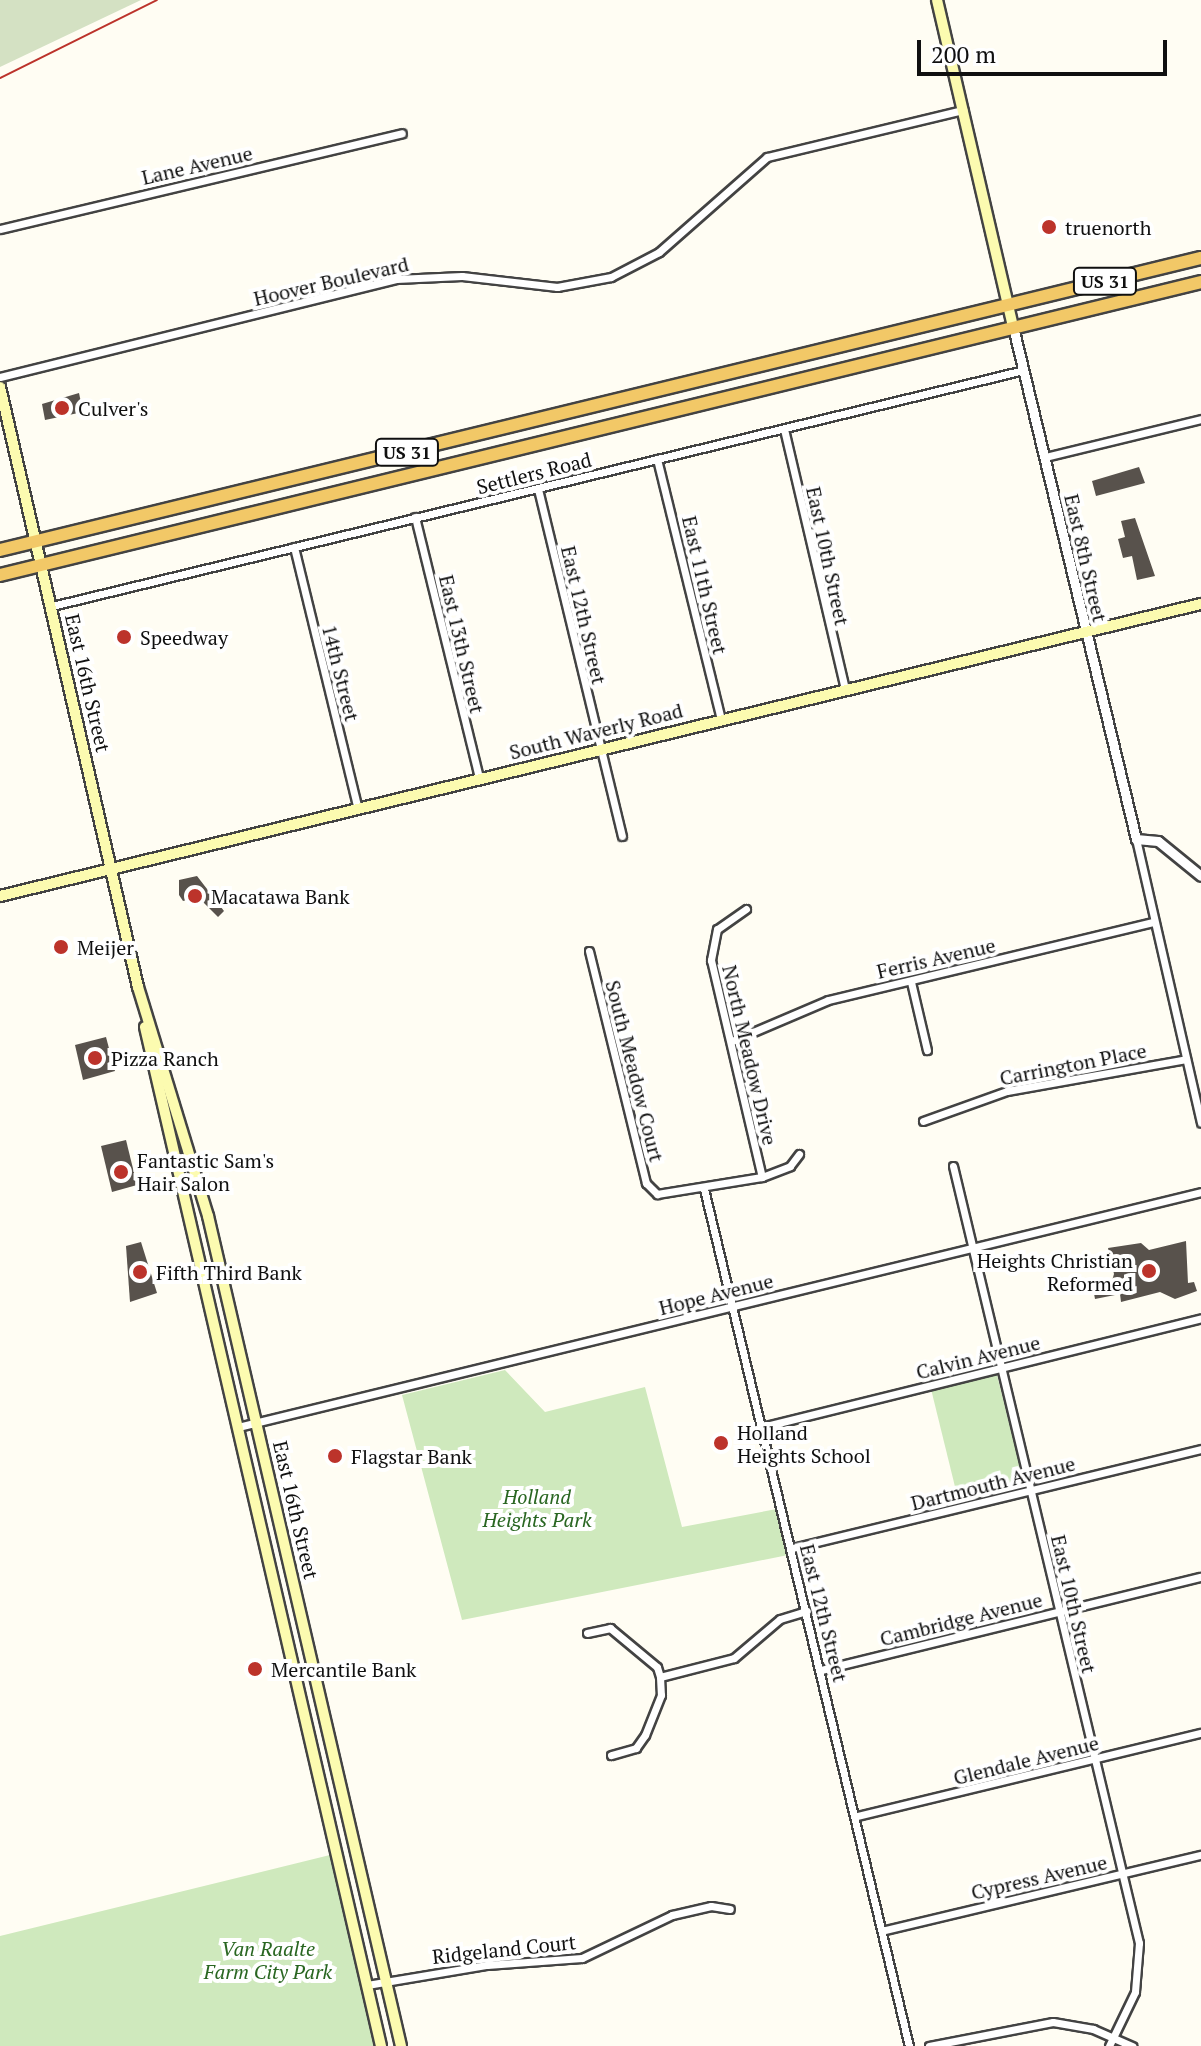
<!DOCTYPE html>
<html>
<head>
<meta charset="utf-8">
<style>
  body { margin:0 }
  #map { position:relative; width:1201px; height:2046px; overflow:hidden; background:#fffdf3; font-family:"PT Serif",serif }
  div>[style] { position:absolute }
  .green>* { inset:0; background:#cfe9bd }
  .cemetery>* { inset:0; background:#d4e1c3 }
  .building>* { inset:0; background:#58524c }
  .roads { filter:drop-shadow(2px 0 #434343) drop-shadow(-2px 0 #434343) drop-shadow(0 2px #434343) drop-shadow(0 -2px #434343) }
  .minor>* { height:7px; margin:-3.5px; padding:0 3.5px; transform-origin:3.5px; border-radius:3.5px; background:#fff }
  .tertiary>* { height:9px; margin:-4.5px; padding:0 4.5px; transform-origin:4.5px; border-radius:4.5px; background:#fff }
  .secondary>* { height:10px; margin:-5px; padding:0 5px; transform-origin:5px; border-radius:5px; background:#fcfbb0 }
  .trunk>* { height:12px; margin:-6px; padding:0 6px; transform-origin:6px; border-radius:6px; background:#f2c867 }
  .rail>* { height:2px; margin:-1px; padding:0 1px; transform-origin:1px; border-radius:1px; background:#bc332b }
  .dots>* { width:22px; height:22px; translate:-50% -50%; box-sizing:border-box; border:4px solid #fff; border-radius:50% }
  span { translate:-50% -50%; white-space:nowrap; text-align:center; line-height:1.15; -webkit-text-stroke:8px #fff; paint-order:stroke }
  .shield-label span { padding:2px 6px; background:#fff; border:2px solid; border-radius:6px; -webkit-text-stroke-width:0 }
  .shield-label { font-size:18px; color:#101010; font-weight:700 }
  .street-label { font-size:20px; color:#101010 }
  .poi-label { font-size:20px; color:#101010 }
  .left { translate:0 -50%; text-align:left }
  .right { translate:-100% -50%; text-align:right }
  .park-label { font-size:20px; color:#296621; font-style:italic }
  .scale { position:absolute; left:917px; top:40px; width:250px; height:36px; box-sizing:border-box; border:4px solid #101010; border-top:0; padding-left:10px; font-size:24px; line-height:28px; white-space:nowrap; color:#101010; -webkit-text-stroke:6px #fff; paint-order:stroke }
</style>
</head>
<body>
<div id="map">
  <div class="green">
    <div style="clip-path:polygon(505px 1370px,545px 1412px,645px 1387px,682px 1527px,782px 1508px,793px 1554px,462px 1620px,402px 1395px)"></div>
    <div style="clip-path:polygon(997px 1375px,1024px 1483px,959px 1503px,931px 1389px)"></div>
    <div style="clip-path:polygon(334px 1854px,377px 2046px,0 2046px,0 1936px)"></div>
  </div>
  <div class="cemetery">
    <div style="clip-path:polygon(0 0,141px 0,0 67px)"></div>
  </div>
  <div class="building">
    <div style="clip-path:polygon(79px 393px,83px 412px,45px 420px,42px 404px)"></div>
    <div style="clip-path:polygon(1139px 467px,1145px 483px,1096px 496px,1092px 481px)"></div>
    <div style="clip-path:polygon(1135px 518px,1155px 576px,1137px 580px,1132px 556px,1123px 558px,1118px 539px,1125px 537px,1121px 521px)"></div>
    <div style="clip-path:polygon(197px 876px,224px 911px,218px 917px,198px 897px,183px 901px,179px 895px,179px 880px)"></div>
    <div style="clip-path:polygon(106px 1037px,115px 1071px,83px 1080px,75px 1045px)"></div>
    <div style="clip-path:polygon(126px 1140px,137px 1185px,112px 1192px,101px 1146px)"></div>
    <div style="clip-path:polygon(1186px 1241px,1188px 1283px,1194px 1282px,1197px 1291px,1175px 1299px,1160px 1292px,1121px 1302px,1120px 1294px,1095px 1299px,1093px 1288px,1111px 1284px,1114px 1274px,1108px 1248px,1141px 1243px,1149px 1250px)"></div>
    <div style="clip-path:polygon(141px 1242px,157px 1293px,130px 1302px,126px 1246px)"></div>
  </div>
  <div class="roads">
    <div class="minor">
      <div style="left:0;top:229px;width:413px;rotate:-13.4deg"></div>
      <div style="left:0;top:377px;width:408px;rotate:-13.9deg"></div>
      <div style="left:396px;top:279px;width:66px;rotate:-2.6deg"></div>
      <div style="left:462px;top:276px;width:96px;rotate:6.6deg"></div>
      <div style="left:557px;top:287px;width:55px;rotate:-10.5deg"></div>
      <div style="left:611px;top:277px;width:54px;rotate:-27.5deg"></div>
      <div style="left:659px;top:252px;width:144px;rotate:-41.3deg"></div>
      <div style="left:767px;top:157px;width:202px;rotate:-13.5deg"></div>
      <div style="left:784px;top:429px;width:267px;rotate:76.8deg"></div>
      <div style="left:1045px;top:457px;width:161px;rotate:-13.7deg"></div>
      <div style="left:657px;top:459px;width:268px;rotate:76.2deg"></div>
      <div style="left:538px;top:489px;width:357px;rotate:76.4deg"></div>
      <div style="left:415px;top:517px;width:269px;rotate:76.2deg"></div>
      <div style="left:294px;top:547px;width:267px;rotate:76.3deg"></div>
      <div style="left:52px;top:606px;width:1000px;rotate:-13.65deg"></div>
      <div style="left:1136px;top:839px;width:291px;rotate:77.1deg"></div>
      <div style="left:746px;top:909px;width:35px;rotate:145deg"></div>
      <div style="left:717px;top:929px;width:32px;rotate:101deg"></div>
      <div style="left:711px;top:960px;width:223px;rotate:76.8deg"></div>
      <div style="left:589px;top:951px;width:239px;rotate:76.2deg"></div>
      <div style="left:646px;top:1183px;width:16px;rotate:45deg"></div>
      <div style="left:657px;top:1194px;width:106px;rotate:-9.2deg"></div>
      <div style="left:762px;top:1177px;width:30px;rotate:-21deg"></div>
      <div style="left:790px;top:1166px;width:15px;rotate:-53deg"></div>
      <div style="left:911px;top:982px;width:70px;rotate:76.8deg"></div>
      <div style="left:732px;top:1041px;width:104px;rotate:-23.1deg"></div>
      <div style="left:828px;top:1000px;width:335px;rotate:-13.5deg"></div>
      <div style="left:923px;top:1121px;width:89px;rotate:-19.7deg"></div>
      <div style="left:1007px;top:1091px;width:182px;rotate:-10.1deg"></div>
      <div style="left:953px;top:1166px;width:799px;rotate:76.54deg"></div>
      <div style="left:1139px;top:1943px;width:49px;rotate:94.7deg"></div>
      <div style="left:1135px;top:1992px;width:60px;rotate:115.7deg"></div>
      <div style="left:704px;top:1189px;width:881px;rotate:76.55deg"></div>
      <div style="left:238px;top:1427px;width:991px;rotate:-13.71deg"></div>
      <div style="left:762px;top:1427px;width:452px;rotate:-13.9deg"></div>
      <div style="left:792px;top:1548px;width:421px;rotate:-13.6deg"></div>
      <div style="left:587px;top:1633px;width:24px;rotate:-12deg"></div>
      <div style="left:610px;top:1628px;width:61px;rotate:39.7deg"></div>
      <div style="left:657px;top:1667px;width:10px;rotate:73deg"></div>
      <div style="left:660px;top:1677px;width:18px;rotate:87deg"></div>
      <div style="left:661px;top:1695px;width:43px;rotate:111.8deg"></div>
      <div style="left:645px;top:1735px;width:16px;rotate:125deg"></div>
      <div style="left:636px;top:1748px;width:26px;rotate:164deg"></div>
      <div style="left:821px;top:1670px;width:391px;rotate:-13.8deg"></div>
      <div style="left:660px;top:1677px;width:76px;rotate:-14.4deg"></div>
      <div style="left:734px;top:1658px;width:60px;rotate:-40.3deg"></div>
      <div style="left:780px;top:1619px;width:28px;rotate:-17deg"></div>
      <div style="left:857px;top:1816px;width:354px;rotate:-13.6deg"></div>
      <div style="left:885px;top:1930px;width:325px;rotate:-13.4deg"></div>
      <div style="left:367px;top:1985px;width:122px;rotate:-9.5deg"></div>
      <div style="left:487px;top:1965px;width:95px;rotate:-4.2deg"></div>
      <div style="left:582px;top:1958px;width:100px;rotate:-25.5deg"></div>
      <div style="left:672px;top:1915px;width:40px;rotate:-13deg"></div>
      <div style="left:711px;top:1906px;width:19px;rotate:9deg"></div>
      <div style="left:929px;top:2046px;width:126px;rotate:-11deg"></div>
      <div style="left:1053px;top:2022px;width:41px;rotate:9.9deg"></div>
      <div style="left:1093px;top:2029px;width:43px;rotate:23.6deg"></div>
    </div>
    <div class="tertiary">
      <div style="left:1013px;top:327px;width:527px;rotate:76.49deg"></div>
      <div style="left:1136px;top:839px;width:22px;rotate:5deg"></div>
      <div style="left:1158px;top:841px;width:55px;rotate:39.1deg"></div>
    </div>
    <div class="secondary">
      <div style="left:937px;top:0;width:336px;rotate:76.9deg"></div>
      <div style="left:0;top:387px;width:616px;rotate:77.05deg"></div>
      <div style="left:138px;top:987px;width:239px;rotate:73deg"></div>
      <div style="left:208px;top:1216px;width:852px;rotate:76.91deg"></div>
      <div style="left:0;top:896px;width:1236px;rotate:-13.67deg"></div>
      <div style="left:145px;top:1027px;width:1046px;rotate:76.96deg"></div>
    </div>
    <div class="trunk">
      <div style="left:0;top:550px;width:1236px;rotate:-13.67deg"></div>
      <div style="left:0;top:575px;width:1236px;rotate:-13.71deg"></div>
    </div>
  </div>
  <div class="rail">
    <div style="left:0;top:78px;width:175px;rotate:-26.4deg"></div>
  </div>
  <div class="dots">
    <div style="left:1049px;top:227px;background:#bc332b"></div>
    <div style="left:62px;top:408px;background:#bc332b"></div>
    <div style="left:124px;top:637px;background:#bc332b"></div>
    <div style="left:195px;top:896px;background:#bc332b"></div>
    <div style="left:61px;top:947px;background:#bc332b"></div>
    <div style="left:95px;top:1058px;background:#bc332b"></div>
    <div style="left:121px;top:1172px;background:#bc332b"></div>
    <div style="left:1149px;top:1271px;background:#bc332b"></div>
    <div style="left:140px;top:1272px;background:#bc332b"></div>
    <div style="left:721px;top:1443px;background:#bc332b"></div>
    <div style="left:335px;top:1456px;background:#bc332b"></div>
    <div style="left:255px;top:1669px;background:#bc332b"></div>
  </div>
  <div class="shield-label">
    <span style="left:1105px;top:281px">US 31</span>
    <span style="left:407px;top:452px">US 31</span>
  </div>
  <div class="street-label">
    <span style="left:197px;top:165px;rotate:-13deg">Lane Avenue</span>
    <span style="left:331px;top:281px;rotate:-13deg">Hoover Boulevard</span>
    <span style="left:534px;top:473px;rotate:-14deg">Settlers Road</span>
    <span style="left:828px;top:556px;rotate:78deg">East 10th Street</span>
    <span style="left:1086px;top:558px;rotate:77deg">East 8th Street</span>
    <span style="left:705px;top:585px;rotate:77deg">East 11th Street</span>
    <span style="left:584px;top:615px;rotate:77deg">East 12th Street</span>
    <span style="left:462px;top:644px;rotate:77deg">East 13th Street</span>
    <span style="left:341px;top:673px;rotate:76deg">14th Street</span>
    <span style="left:88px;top:683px;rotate:77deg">East 16th Street</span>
    <span style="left:596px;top:731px;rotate:-14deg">South Waverly Road</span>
    <span style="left:936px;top:958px;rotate:-13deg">Ferris Avenue</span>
    <span style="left:750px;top:1055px;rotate:77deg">North Meadow Drive</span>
    <span style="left:1073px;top:1064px;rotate:-11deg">Carrington Place</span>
    <span style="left:635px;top:1071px;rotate:76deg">South Meadow Court</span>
    <span style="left:716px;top:1294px;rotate:-14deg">Hope Avenue</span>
    <span style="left:978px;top:1357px;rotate:-14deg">Calvin Avenue</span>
    <span style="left:993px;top:1483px;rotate:-14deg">Dartmouth Avenue</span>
    <span style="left:296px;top:1510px;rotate:77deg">East 16th Street</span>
    <span style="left:1074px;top:1604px;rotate:77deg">East 10th Street</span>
    <span style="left:824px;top:1613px;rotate:76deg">East 12th Street</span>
    <span style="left:961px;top:1619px;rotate:-14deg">Cambridge Avenue</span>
    <span style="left:1026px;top:1760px;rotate:-14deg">Glendale Avenue</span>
    <span style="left:1039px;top:1877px;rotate:-13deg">Cypress Avenue</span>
    <span style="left:504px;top:1949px;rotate:-6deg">Ridgeland Court</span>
  </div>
  <div class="poi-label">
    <span class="left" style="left:1065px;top:227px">truenorth</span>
    <span class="left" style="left:78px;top:408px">Culver's</span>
    <span class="left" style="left:140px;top:637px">Speedway</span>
    <span class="left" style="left:211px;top:896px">Macatawa Bank</span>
    <span class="left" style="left:77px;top:947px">Meijer</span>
    <span class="left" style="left:111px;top:1058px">Pizza Ranch</span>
    <span class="left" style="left:137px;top:1172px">Fantastic Sam's<br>Hair Salon</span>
    <span class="right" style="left:1133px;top:1272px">Heights Christian<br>Reformed</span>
    <span class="left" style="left:156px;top:1272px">Fifth Third Bank</span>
    <span class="left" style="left:737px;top:1444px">Holland<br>Heights School</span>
    <span class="left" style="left:351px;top:1456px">Flagstar Bank</span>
    <span class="left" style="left:271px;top:1669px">Mercantile Bank</span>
  </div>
  <div class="park-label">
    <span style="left:537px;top:1508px">Holland<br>Heights Park</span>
    <span style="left:268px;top:1960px">Van Raalte<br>Farm City Park</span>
  </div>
  <div class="scale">200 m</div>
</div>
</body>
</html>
